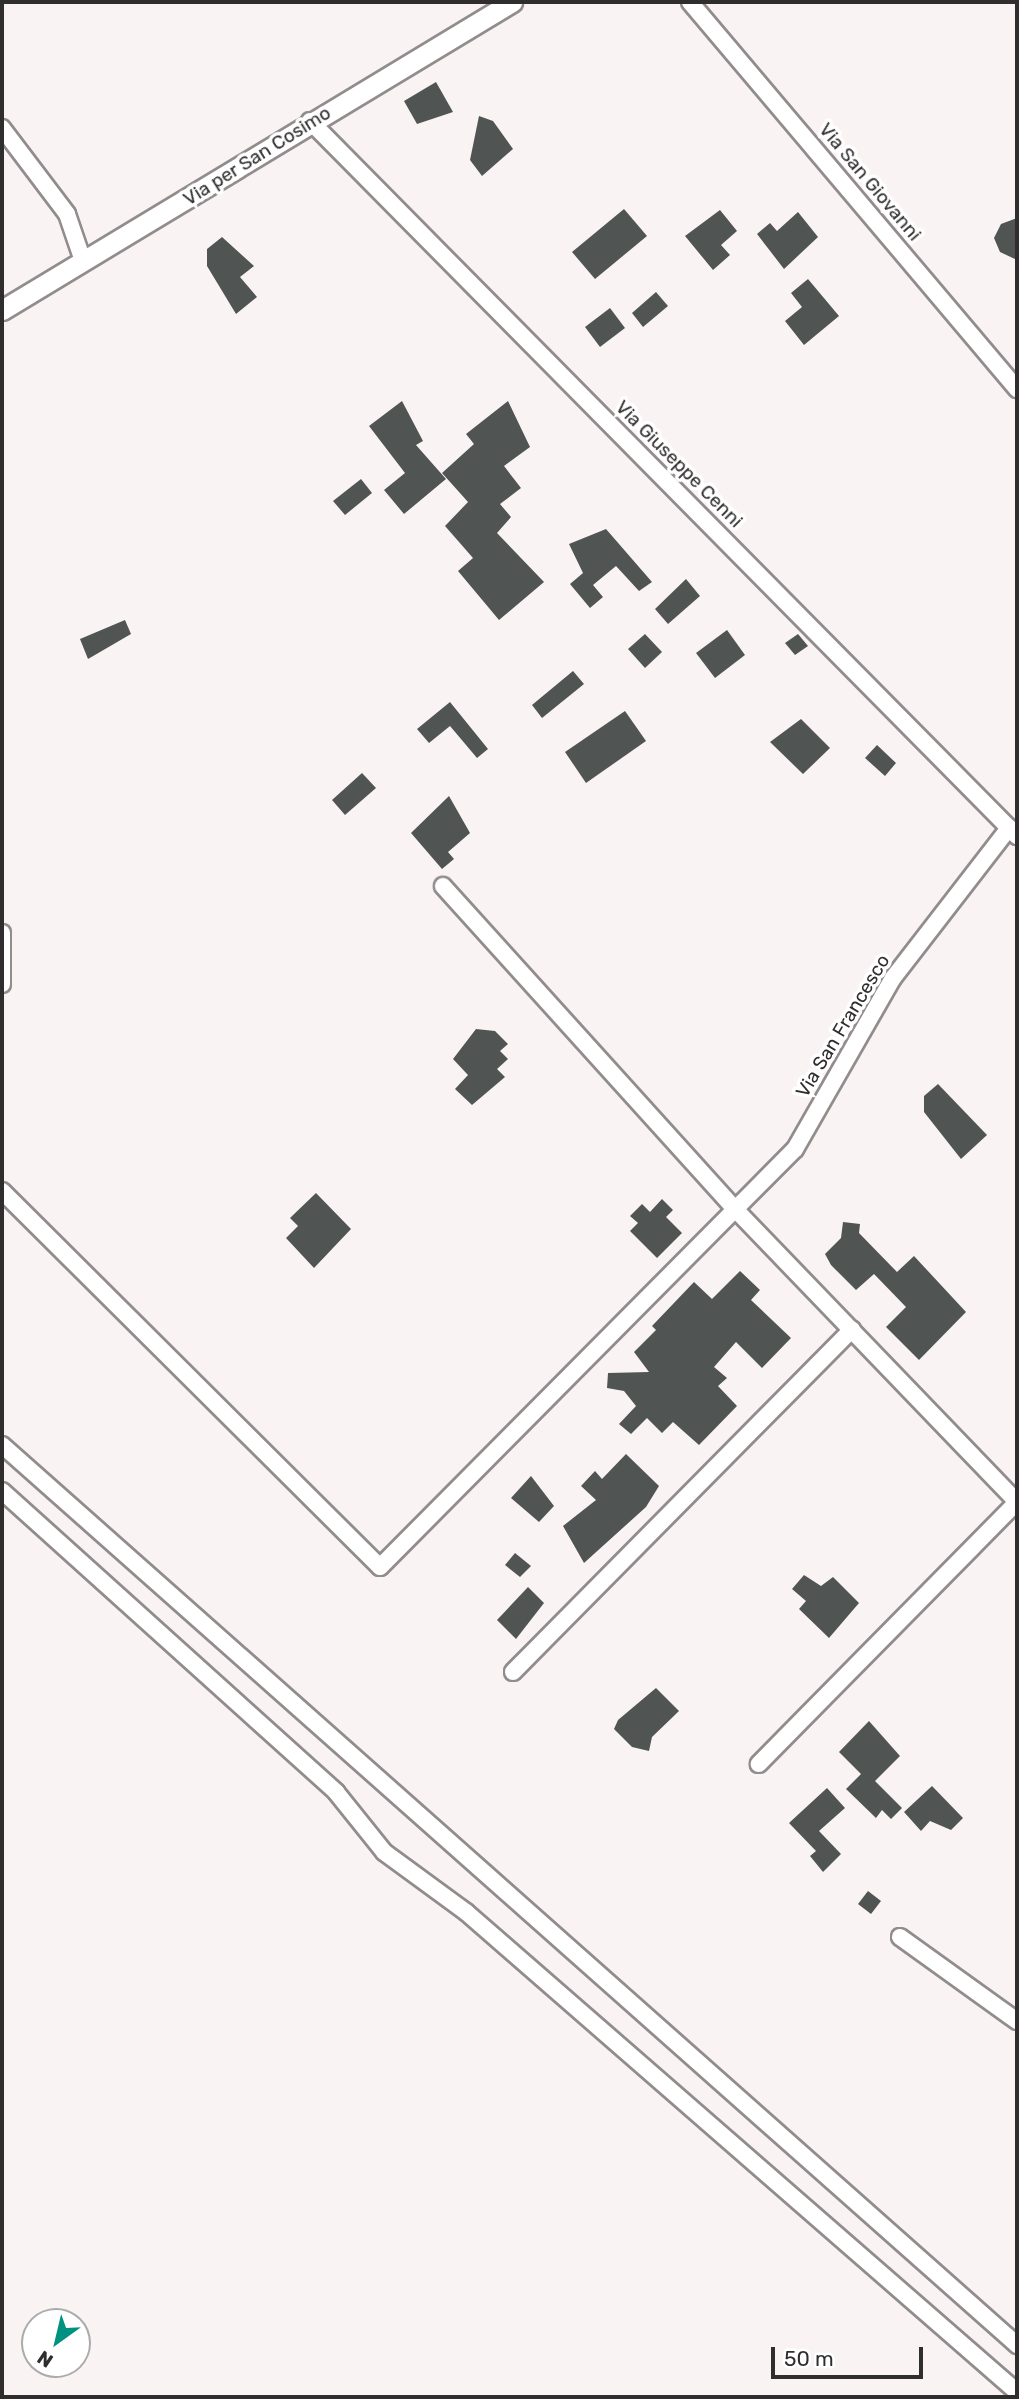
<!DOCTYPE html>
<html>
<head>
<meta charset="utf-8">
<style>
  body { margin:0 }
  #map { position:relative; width:1019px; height:2399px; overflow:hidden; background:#faf3f4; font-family:Rubik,sans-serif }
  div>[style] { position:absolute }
  .building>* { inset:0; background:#505554 }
  .roads { filter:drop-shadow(2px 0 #928c8d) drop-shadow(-2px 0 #928c8d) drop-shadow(0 2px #928c8d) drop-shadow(0 -2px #928c8d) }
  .minor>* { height:16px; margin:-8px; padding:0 8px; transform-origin:8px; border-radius:8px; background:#fff }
  .tertiary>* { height:19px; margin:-9.5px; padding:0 9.5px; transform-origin:9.5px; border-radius:9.5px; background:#fff }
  span { translate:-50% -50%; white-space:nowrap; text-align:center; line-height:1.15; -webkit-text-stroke:7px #fff; paint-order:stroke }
  .street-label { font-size:19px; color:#2f2d2d }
  .frame { position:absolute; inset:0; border:4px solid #2f2d2d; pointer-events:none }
  .north { position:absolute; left:21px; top:2308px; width:70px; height:70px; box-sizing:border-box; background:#fff; border:2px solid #acabab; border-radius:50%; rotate:214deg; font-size:19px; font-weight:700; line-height:28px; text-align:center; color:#2f2d2d }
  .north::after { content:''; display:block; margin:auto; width:24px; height:32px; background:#009280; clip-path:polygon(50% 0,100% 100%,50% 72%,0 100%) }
  .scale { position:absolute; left:771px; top:2347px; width:152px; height:32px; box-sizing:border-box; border:4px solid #2f2d2d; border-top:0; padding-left:9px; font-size:21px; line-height:24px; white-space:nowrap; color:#2f2d2d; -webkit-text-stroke:5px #fff; paint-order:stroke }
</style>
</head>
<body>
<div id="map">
  <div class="building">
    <div style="clip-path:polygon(436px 82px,453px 112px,417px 124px,404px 101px)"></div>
    <div style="clip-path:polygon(479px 116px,493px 121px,513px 149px,482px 176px,470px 160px)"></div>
    <div style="clip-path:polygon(624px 209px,647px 236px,595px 279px,572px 252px)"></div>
    <div style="clip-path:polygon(720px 210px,737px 231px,721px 245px,730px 255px,713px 270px,685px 236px)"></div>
    <div style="clip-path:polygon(798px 212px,818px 237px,784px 269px,757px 234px,770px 223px,777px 231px)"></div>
    <div style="clip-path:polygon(1017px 218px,1017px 260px,1000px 252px,994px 238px,1001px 224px)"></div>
    <div style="clip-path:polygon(222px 237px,254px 266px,240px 277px,257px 297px,236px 314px,207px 266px,207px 249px)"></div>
    <div style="clip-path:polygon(808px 279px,839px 316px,804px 345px,785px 321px,802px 307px,791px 293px)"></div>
    <div style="clip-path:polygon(656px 292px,668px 306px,643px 327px,632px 313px)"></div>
    <div style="clip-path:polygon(610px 308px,625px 328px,600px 347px,585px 327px)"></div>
    <div style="clip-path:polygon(402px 401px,423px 441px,416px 445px,446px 479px,404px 514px,384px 490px,405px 473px,369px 426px)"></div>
    <div style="clip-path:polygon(508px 401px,530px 447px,504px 466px,521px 488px,500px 504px,511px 517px,497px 533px,544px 582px,499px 620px,458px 571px,473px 558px,445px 526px,468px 502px,442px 473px,474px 444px,466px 434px)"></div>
    <div style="clip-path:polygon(361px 479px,372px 493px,345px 515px,333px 501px)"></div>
    <div style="clip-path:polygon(606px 529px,652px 582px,639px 591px,616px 566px,593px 585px,603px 597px,590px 608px,570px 584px,583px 573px,569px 544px)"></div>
    <div style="clip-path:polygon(686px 579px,700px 596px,668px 624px,655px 609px)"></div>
    <div style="clip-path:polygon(125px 620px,131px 634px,88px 659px,80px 639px)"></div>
    <div style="clip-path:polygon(727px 630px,745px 655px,715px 678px,696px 653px)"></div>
    <div style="clip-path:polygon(645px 634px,662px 652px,645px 668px,628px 649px)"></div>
    <div style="clip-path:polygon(798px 634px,808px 646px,795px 655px,785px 643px)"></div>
    <div style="clip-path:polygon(573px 671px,584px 684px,542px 718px,532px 705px)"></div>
    <div style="clip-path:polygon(450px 702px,488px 749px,477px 758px,450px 726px,429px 743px,417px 729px)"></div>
    <div style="clip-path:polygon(625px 711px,646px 741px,586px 783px,565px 752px)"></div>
    <div style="clip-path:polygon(801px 719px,830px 748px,803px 774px,770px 742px)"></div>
    <div style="clip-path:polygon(877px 745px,896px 763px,885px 776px,865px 758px)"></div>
    <div style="clip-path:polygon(362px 773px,376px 788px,345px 815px,332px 800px)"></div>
    <div style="clip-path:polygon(449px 796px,470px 833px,448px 852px,454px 859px,442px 869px,411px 833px)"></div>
    <div style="clip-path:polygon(476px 1029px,495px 1031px,508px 1044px,500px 1051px,508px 1059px,497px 1069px,505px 1077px,472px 1105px,455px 1089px,468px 1075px,453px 1059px)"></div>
    <div style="clip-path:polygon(938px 1084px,987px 1135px,961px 1159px,924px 1112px,924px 1096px)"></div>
    <div style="clip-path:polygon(316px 1193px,351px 1229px,314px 1268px,286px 1238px,298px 1226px,290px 1218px)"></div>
    <div style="clip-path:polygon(662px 1199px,673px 1210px,666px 1217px,682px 1233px,657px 1258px,630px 1231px,638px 1223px,630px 1216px,642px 1204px,650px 1212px)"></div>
    <div style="clip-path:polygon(843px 1222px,860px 1224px,859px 1233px,897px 1272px,914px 1256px,966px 1312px,919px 1360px,886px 1327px,906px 1307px,874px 1274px,856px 1290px,831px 1265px,825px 1254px,841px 1238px)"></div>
    <div style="clip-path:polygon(740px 1271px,760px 1290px,751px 1300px,791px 1338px,762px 1368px,736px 1342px,714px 1367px,727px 1378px,718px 1386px,737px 1406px,699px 1445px,673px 1422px,662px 1433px,647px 1418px,631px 1434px,619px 1424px,636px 1406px,624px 1391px,607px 1388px,608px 1373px,649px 1372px,634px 1352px,656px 1330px,652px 1326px,694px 1282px,712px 1299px)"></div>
    <div style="clip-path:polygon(626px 1454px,659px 1486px,646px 1507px,584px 1563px,563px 1526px,596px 1500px,581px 1486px,595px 1471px,602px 1479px)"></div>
    <div style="clip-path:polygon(531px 1476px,554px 1506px,539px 1522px,511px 1498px)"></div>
    <div style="clip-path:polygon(515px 1553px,531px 1566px,520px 1577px,505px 1565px)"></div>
    <div style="clip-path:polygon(804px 1575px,821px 1586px,833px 1577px,859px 1603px,829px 1638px,799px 1609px,806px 1601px,792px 1589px)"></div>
    <div style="clip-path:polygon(528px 1587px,544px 1603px,516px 1639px,497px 1620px)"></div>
    <div style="clip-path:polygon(656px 1688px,679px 1711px,652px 1737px,649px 1751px,632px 1747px,614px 1729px,618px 1720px)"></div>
    <div style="clip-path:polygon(869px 1721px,900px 1756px,875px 1781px,902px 1808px,891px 1819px,882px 1810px,876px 1818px,846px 1789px,861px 1774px,839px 1752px)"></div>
    <div style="clip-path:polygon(932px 1786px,963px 1818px,951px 1830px,930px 1821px,921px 1831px,904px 1812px)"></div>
    <div style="clip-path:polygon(827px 1788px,845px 1808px,819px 1831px,841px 1854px,823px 1872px,810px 1856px,816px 1851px,789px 1823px)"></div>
    <div style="clip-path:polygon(868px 1891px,881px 1901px,871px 1914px,858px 1904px)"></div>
  </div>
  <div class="roads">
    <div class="minor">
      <div style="left:690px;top:2px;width:507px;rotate:49.8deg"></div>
      <div style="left:310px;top:121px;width:1006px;rotate:45.32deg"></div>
      <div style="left:2px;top:128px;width:108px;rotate:52.9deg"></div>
      <div style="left:67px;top:214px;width:46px;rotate:71.2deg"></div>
      <div style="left:443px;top:886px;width:437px;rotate:47.9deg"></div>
      <div style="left:736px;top:1210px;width:405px;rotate:46.1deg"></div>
      <div style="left:1017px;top:1502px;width:368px;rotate:134.6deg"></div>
      <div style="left:2px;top:933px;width:51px;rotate:90deg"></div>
      <div style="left:2px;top:1191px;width:533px;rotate:44.85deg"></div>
      <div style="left:380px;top:1567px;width:589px;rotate:-45.21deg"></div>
      <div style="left:795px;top:1149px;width:197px;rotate:-60.2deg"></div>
      <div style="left:893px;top:978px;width:190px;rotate:-52.3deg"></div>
      <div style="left:2px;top:1445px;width:1357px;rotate:41.56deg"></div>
      <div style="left:2px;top:1491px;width:450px;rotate:42deg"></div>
      <div style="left:336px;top:1792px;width:77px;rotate:51.3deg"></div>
      <div style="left:384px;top:1852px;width:102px;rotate:36.2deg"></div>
      <div style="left:466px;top:1912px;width:731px;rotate:41.06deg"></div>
      <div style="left:513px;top:1672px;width:482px;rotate:-45.3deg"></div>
      <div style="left:900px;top:1937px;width:144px;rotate:35.7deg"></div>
    </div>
    <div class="tertiary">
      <div style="left:2px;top:310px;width:596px;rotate:-31.13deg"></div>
    </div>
  </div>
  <div class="street-label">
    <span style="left:257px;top:156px;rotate:-32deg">Via per San Cosimo</span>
    <span style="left:870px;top:182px;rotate:50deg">Via San Giovanni</span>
    <span style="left:679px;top:464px;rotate:45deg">Via Giuseppe Cenni</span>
    <span style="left:843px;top:1026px;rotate:-59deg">Via San Francesco</span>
  </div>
  <div class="frame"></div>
  <div class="north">N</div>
  <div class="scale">50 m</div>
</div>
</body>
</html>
